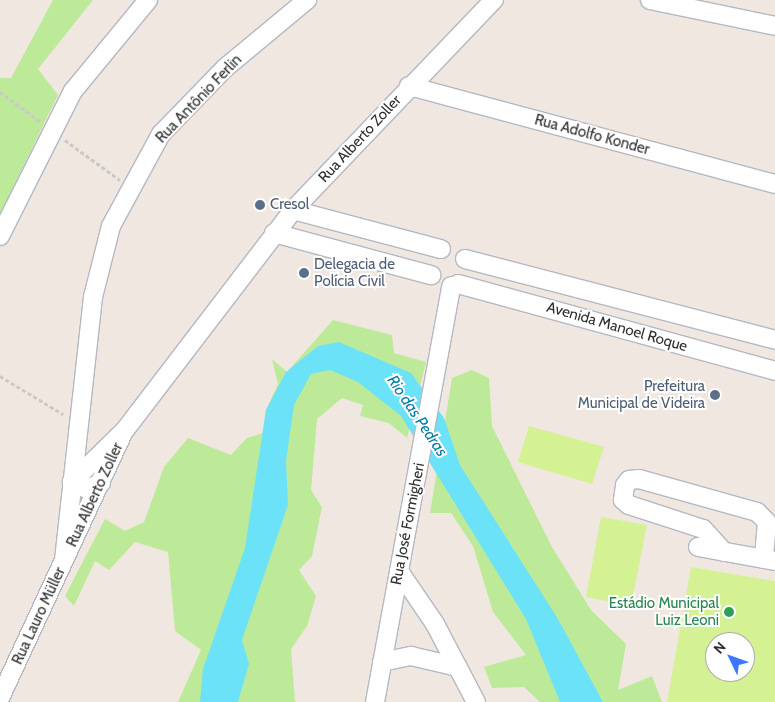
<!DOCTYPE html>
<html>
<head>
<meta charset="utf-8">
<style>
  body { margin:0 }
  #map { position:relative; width:775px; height:702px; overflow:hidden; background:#f0e7e0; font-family:Cabin,sans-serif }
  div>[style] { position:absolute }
  .green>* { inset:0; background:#bdea99 }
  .pitch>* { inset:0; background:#d4f194 }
  .water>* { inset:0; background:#6ce2f8 }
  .path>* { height:2.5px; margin-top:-1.25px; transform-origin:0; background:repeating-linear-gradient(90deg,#c9c9c9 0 4px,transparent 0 6.5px) }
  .roads { filter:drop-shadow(1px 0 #b4b8c2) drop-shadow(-1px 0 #b4b8c2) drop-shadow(0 1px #b4b8c2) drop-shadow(0 -1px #b4b8c2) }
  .minor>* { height:18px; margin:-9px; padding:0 9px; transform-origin:9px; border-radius:9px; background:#fff }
  .dots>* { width:14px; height:14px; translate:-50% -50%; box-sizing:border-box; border:2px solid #fff; border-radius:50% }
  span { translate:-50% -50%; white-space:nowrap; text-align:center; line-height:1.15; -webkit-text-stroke:4px #fff; paint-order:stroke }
  .street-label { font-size:15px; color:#2e2e2e }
  .service-label { font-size:15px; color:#4e5e75 }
  .left { translate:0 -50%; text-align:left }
  .right { translate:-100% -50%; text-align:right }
  .leisure-label { font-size:15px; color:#27864d }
  .water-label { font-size:16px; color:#047ea4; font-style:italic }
  .north { position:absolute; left:705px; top:632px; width:50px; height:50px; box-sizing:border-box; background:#fff; border:1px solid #ababab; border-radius:50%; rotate:312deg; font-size:14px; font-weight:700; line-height:20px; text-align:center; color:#2e2e2e }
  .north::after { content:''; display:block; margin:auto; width:18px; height:22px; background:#3d76ff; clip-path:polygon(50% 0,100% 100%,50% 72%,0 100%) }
</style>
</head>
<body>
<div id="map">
  <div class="green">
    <div style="clip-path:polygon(53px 0,93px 0,38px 69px,58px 95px,0 214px,0 78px,11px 78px)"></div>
    <div style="clip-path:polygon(333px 320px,392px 335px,394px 353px,426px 362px,407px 438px,389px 423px,360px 416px,363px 405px,342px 398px,317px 419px,311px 490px,322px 507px,312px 556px,299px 570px,316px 596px,307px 626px,291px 649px,295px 702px,178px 702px,201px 650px,175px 631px,168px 552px,135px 542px,109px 570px,95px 561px,74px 606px,65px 596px,105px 519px,125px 531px,144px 522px,164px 467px,188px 438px,231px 455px,247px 438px,263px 433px,266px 410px,278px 384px,272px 359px,287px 372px)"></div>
    <div style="clip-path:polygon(472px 370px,489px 378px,492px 426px,552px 547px,591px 610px,626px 644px,618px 690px,652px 676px,662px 702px,540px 702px,524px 687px,492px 688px,484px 667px,526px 655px,493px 612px,473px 546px,451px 513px,430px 513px,452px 378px)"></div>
  </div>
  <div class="pitch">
    <div style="clip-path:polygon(529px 426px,604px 447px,592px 484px,518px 462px)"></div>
    <div style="clip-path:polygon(601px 517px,647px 525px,631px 606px,586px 597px)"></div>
    <div style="clip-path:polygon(evenodd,691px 567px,775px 581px,775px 702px,667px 702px,691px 567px,715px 642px,745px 642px,745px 672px,715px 672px,715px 642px)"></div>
  </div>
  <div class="water">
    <div style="clip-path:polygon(339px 342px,411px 373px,444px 418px,460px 465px,558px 619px,603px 702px,560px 702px,526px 619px,401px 416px,358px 382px,330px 370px,311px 374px,294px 405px,286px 461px,288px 505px,242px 640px,249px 664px,238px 702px,200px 702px,203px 669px,245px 548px,266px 410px,286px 372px,318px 346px)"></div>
  </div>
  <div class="path">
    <div style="left:0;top:92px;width:51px;rotate:36.2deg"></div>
    <div style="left:65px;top:140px;width:68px;rotate:36deg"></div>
    <div style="left:0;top:376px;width:74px;rotate:31.1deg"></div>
  </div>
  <div class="roads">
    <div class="minor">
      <div style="left:650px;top:0;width:128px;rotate:11.7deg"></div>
      <div style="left:409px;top:86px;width:379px;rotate:15deg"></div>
      <div style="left:293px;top:210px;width:153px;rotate:14.8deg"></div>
      <div style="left:274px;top:233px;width:163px;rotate:15deg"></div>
      <div style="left:0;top:236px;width:162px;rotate:-63.3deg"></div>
      <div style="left:73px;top:91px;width:118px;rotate:-50.5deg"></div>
      <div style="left:465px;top:259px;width:320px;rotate:14.6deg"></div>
      <div style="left:458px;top:284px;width:329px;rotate:15.3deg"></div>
      <div style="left:101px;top:483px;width:15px;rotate:157deg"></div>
      <div style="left:87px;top:489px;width:17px;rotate:-155deg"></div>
      <div style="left:72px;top:482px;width:74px;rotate:-44.5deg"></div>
      <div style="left:125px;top:430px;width:277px;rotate:-52.6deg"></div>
      <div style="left:293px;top:210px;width:291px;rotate:-46.3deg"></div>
      <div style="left:698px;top:547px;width:78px;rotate:10.3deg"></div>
      <div style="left:724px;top:552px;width:31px;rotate:-132deg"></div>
      <div style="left:703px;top:529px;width:78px;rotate:-162deg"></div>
      <div style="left:629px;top:505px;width:8px;rotate:-140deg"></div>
      <div style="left:623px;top:500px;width:15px;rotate:-82deg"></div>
      <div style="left:625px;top:485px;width:6px;rotate:-51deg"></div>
      <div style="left:629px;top:480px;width:10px;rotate:-6deg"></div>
      <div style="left:639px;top:479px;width:123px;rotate:15.6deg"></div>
      <div style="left:757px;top:512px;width:14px;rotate:45deg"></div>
      <div style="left:767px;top:522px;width:37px;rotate:95deg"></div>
      <div style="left:64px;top:560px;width:265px;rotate:-83.7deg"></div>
      <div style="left:93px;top:297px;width:73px;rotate:-75.8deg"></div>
      <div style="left:111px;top:226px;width:105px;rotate:-61.5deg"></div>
      <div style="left:161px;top:134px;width:92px;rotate:-45.9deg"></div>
      <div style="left:225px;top:68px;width:107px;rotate:-39.7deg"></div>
      <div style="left:399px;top:571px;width:64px;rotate:55.8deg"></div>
      <div style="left:435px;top:624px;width:88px;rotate:62.3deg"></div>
      <div style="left:382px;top:662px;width:30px;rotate:-12deg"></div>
      <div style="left:411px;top:656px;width:48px;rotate:13.2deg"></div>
      <div style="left:0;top:698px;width:292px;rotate:-65.1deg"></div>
      <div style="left:375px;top:702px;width:423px;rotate:-79.6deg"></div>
    </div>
  </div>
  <div class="dots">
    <div style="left:260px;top:205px;background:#5c6f8a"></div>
    <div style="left:304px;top:273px;background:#5c6f8a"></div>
    <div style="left:715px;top:395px;background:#5c6f8a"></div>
    <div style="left:729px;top:612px;background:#2e9e5b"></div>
  </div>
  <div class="street-label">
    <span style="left:199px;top:99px;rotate:-46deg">Rua Antônio Ferlin</span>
    <span style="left:592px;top:135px;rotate:15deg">Rua Adolfo Konder</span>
    <span style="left:360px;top:139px;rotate:-47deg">Rua Alberto Zoller</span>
    <span style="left:617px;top:327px;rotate:16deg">Avenida Manoel Roque</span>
    <span style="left:95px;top:495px;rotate:-65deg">Rua Alberto Zoller</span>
    <span style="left:408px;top:524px;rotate:-79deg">Rua José Formigheri</span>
    <span style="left:39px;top:616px;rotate:-65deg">Rua Lauro Müller</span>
  </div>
  <div class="service-label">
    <span class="left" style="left:270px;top:205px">Cresol</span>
    <span class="left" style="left:314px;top:273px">Delegacia de<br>Polícia Civil</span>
    <span class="right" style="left:705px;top:395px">Prefeitura<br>Municipal de Videira</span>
  </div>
  <div class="leisure-label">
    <span class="right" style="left:719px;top:612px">Estádio Municipal<br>Luiz Leoni</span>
  </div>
  <div class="water-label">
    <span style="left:417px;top:416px;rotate:56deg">Rio das Pedras</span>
  </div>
  <div class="north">N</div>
</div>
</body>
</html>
